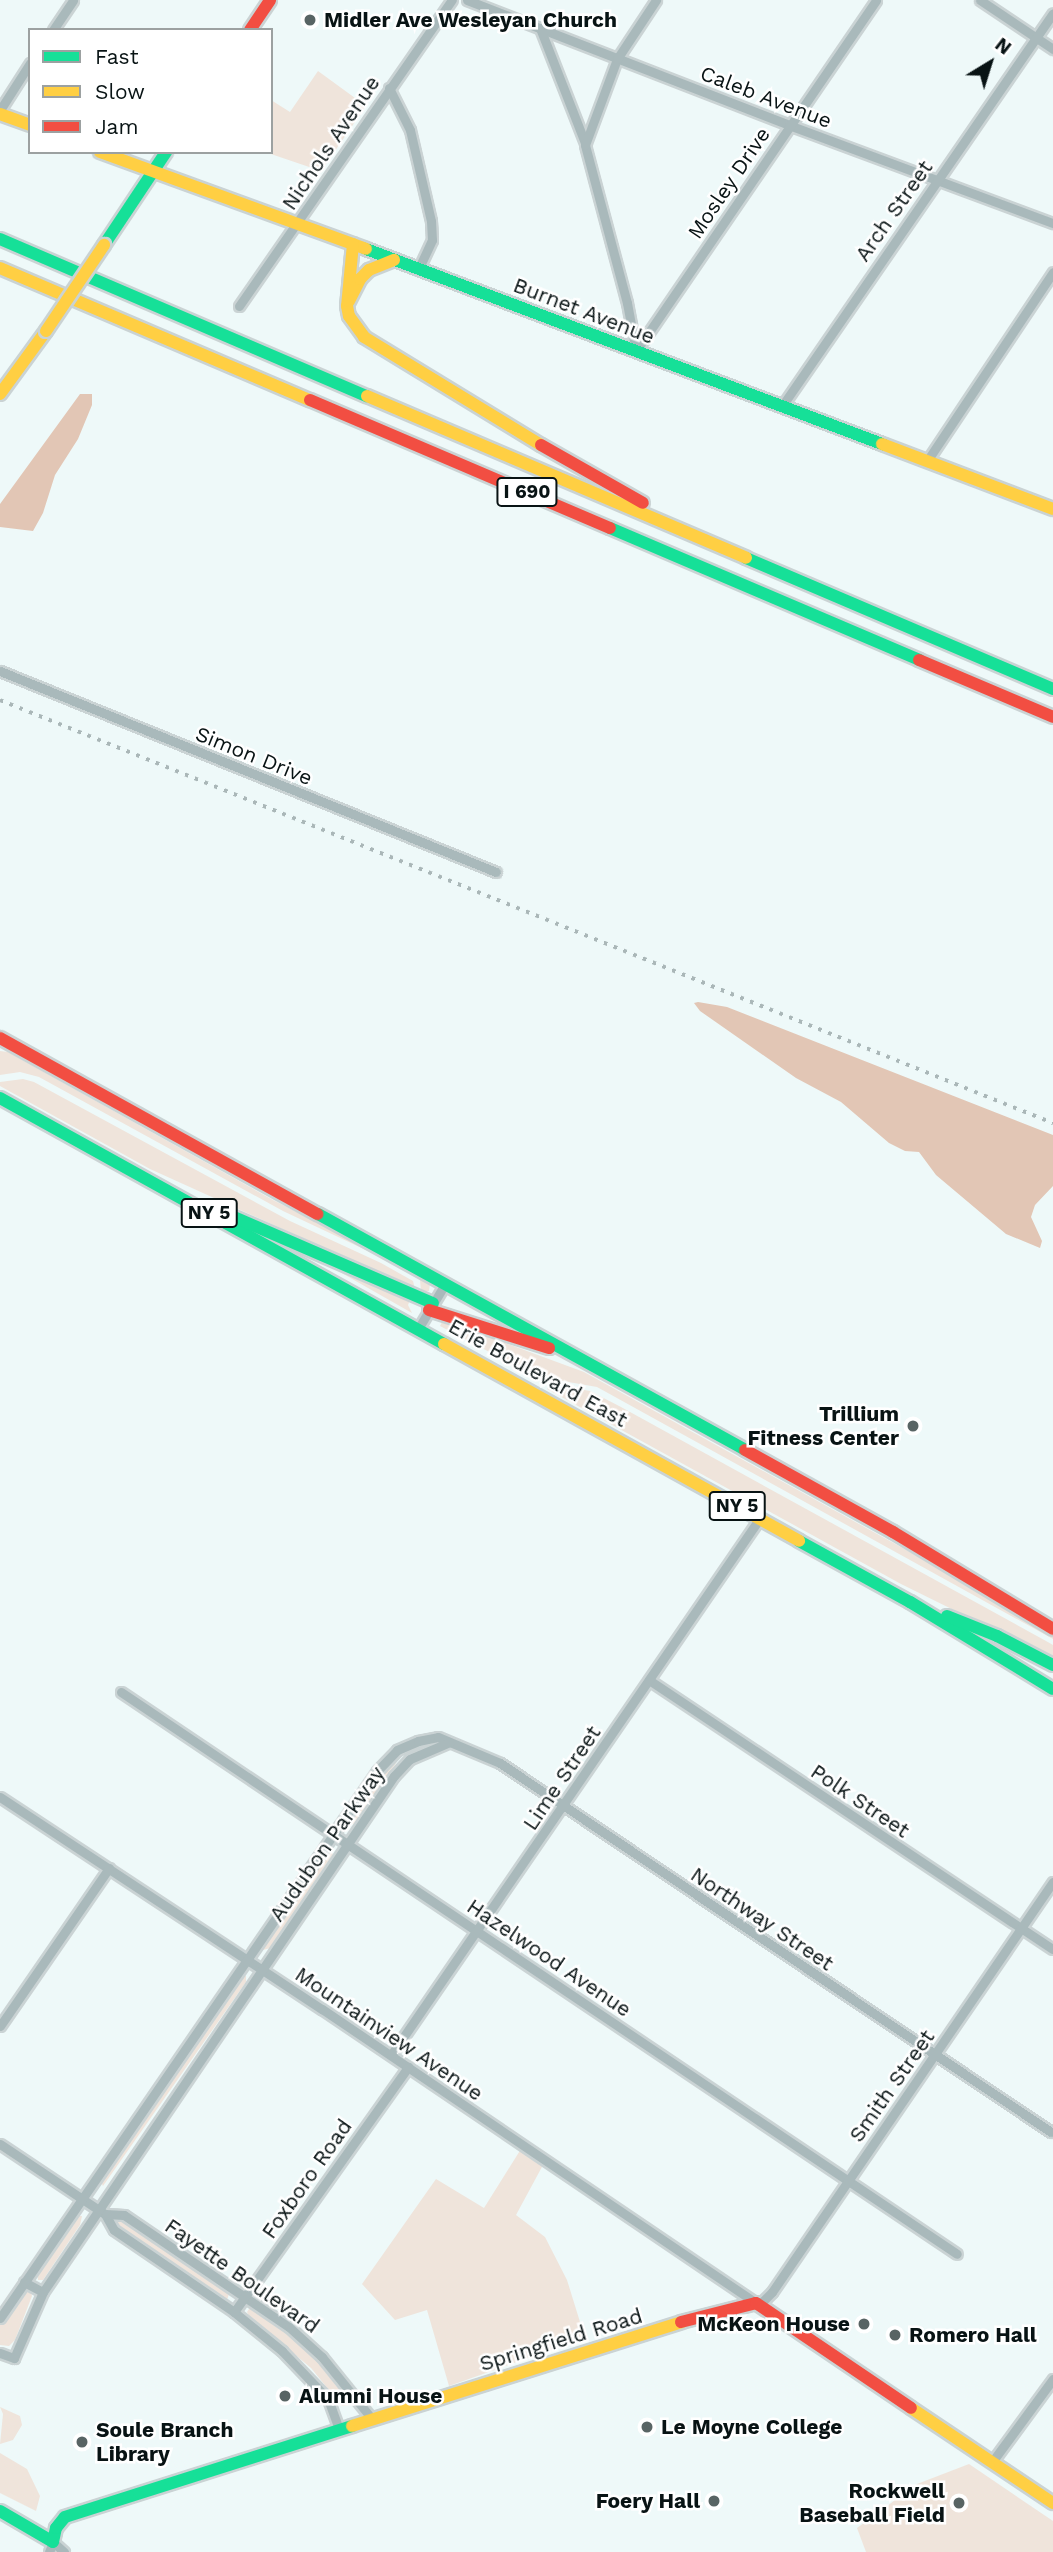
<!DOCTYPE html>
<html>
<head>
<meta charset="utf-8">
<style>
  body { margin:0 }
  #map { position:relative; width:1053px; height:2552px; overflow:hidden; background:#eef9f9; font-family:"Work Sans",sans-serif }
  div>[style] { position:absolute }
  .green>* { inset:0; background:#efe4db }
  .water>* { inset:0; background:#e2c6b5 }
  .roads { filter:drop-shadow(2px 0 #cad3d4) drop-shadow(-2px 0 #cad3d4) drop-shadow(0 2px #cad3d4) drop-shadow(0 -2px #cad3d4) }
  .street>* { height:9px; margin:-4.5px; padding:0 4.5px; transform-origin:4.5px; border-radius:4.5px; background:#a9b9bb }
  .fast>* { height:12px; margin:-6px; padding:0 6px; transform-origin:6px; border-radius:6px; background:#16e098 }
  .slow>* { height:12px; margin:-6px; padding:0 6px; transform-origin:6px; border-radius:6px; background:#ffcf43 }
  .jam>* { height:12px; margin:-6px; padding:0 6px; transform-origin:6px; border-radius:6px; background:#f24e42 }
  .rail>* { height:3.5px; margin-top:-1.75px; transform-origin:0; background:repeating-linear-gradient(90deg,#aab7b8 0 3.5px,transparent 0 10.5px) }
  .bridges { filter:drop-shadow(2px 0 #cad3d4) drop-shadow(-2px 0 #cad3d4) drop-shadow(0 2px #cad3d4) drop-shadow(0 -2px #cad3d4) }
  .slow-bridge>* { height:12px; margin:-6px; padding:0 6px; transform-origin:6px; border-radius:6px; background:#ffcf43 }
  .dots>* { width:19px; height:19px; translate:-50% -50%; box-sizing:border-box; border:4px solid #fff; border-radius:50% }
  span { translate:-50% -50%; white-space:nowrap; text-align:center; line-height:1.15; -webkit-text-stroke:5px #fff; paint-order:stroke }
  .shield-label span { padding:2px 5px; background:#fff; border:2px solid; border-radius:5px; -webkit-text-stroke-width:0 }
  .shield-label { font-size:19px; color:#081314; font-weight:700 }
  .poi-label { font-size:21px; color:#081314; font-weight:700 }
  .left { translate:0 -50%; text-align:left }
  .right { translate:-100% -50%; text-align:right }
  .street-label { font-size:21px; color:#081314 }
  .legend { position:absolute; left:28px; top:28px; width:245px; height:126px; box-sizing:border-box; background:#fff; border:2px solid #9ca1a1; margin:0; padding:9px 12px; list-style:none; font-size:21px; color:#081314 }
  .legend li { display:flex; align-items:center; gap:14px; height:35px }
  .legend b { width:35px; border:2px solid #9ca1a1 }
  .north { position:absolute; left:955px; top:28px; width:70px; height:70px; -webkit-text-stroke:5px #fff; paint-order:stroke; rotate:38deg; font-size:19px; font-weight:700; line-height:28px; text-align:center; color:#081314 }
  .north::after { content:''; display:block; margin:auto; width:24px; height:32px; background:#081314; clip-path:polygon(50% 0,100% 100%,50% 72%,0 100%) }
</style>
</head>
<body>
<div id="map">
  <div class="green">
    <div style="clip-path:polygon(318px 71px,366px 106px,321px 171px,265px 152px,271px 152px,271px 100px,290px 112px)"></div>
    <div style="clip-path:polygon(0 1051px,8px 1052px,273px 1200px,426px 1278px,430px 1284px,429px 1291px,421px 1291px,420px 1280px,404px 1268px,283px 1211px,39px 1077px,20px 1072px,0 1075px)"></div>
    <div style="clip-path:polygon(23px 1079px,34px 1082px,290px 1221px,381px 1263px,413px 1281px,415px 1289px,150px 1169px,0 1086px,0 1082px)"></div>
    <div style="clip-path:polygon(303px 1251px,411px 1298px,408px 1305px,412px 1313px)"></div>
    <div style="clip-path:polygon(443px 1320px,584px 1372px,1031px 1619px,1053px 1632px,1053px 1639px,597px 1387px,557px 1380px,497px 1356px,440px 1326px)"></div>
    <div style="clip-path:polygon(550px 1384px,590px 1391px,621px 1407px,1046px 1641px,1053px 1645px,1053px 1659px,901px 1584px,547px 1389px)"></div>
    <div style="clip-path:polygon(392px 1758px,397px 1761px,395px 1765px,354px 1824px,349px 1825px,347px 1819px)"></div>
    <div style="clip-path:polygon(328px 1849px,333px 1854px,270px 1948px,263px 1950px,260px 1946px)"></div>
    <div style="clip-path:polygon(241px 1976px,246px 1976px,246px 1982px,103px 2186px,101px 2182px)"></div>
    <div style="clip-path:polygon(521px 2149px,543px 2165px,516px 2215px,545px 2237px,567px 2280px,585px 2338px,449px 2386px,427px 2310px,395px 2320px,362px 2284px,436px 2179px,484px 2208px)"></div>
    <div style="clip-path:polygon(76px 2216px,82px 2216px,80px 2225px,43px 2280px,38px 2280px,37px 2273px)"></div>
    <div style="clip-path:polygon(110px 2216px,119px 2218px,230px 2291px,227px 2300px,111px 2220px)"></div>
    <div style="clip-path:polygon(30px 2289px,32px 2296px,15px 2340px,9px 2346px,0 2345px,0 2325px,22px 2293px)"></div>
    <div style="clip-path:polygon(251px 2306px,311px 2353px,351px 2399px,350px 2405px,342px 2406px,311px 2368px,249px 2316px,247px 2312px)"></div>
    <div style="clip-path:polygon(0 2407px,20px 2416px,22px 2425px,13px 2440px,0 2444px,3px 2414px)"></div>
    <div style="clip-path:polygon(0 2453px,27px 2469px,40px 2496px,36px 2511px,0 2493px)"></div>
    <div style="clip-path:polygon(969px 2464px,1053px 2521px,1053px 2552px,866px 2552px,857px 2528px,917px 2484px)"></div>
  </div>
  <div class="water">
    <div style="clip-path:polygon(80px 394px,92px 394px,92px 405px,78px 439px,55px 475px,43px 513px,33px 531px,0 527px,0 504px)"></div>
    <div style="clip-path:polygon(698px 1002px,727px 1007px,1053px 1135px,1053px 1186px,1035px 1205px,1031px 1217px,1042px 1241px,1040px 1248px,1006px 1234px,936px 1175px,919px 1152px,905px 1151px,889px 1143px,841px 1102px,796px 1078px,700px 1011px,694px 1003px)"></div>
  </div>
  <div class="roads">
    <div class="street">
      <div style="left:467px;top:0;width:345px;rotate:21.2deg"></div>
      <div style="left:789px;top:125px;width:282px;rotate:20.4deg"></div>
      <div style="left:980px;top:0;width:88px;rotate:33.9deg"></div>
      <div style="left:540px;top:28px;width:123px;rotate:68.6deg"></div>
      <div style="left:53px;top:30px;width:36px;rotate:-56deg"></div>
      <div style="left:389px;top:88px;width:47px;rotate:63.4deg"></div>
      <div style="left:410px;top:130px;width:93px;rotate:77deg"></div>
      <div style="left:431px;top:221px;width:19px;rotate:87deg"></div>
      <div style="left:432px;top:240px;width:33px;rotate:115deg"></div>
      <div style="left:0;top:110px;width:56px;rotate:-57.4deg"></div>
      <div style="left:239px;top:306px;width:373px;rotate:-55.2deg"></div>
      <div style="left:636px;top:351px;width:425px;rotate:-55.6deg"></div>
      <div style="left:636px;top:351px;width:49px;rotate:-100.6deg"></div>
      <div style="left:627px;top:303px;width:163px;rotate:-104.9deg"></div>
      <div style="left:585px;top:145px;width:92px;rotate:-69.6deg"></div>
      <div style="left:617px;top:59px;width:71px;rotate:-56.5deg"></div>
      <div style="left:782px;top:406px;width:477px;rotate:-55.4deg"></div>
      <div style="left:927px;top:461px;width:227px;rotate:-56.3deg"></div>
      <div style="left:0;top:671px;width:535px;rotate:22.06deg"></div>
      <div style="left:418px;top:1329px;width:52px;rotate:-59deg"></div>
      <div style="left:649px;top:1680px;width:485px;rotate:33.7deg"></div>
      <div style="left:121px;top:1692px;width:1007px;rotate:33.91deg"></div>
      <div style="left:0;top:1797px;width:386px;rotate:33.4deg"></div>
      <div style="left:322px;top:2009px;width:524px;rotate:34.11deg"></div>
      <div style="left:756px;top:2303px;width:6px;rotate:-9deg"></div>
      <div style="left:762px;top:2302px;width:14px;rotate:-45deg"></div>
      <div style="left:772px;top:2292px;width:497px;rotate:-55.6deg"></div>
      <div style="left:0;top:2026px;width:192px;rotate:-55.4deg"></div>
      <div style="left:391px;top:2055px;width:652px;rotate:-55.51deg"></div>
      <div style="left:0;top:2144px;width:126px;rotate:33.7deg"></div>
      <div style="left:105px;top:2214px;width:18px;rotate:61deg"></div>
      <div style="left:114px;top:2230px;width:145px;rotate:34.3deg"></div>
      <div style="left:234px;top:2312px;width:62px;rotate:39.1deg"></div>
      <div style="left:282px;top:2351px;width:66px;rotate:46.2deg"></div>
      <div style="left:328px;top:2399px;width:32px;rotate:70deg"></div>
      <div style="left:105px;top:2214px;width:19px;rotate:3deg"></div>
      <div style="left:124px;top:2215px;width:199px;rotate:34.2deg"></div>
      <div style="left:289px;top:2327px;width:45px;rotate:42.3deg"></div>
      <div style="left:322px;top:2357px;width:80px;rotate:51.1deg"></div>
      <div style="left:24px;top:2282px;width:21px;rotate:28deg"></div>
      <div style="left:234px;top:2312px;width:301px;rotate:-54.6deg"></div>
      <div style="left:0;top:2318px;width:664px;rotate:-55.42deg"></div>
      <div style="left:377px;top:1771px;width:29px;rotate:-46deg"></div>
      <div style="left:397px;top:1750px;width:23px;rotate:-23deg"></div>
      <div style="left:418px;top:1741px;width:20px;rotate:-11deg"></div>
      <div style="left:438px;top:1737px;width:67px;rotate:22.8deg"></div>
      <div style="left:500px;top:1763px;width:663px;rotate:33.81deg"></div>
      <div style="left:0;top:2353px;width:15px;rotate:20deg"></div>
      <div style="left:14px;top:2358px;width:72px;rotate:-66.3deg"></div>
      <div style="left:43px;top:2292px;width:624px;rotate:-55.78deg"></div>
      <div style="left:394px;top:1776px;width:23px;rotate:-47deg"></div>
      <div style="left:410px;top:1759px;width:43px;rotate:-23deg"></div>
      <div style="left:992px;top:2462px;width:103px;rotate:-53.7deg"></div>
      <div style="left:49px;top:2552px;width:11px;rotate:-68deg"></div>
      <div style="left:53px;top:2542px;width:15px;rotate:42deg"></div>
    </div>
    <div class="fast">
      <div style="left:0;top:239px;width:399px;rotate:23.2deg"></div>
      <div style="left:104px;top:245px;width:112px;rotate:-56.3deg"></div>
      <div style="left:366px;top:249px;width:552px;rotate:20.7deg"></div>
      <div style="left:610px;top:528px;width:336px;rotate:23.1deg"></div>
      <div style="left:746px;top:558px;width:334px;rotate:23.1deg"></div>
      <div style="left:0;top:1098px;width:508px;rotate:28.99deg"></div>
      <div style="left:220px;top:1211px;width:232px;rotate:23.4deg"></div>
      <div style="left:318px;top:1214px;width:488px;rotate:28.9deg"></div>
      <div style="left:799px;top:1541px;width:127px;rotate:28.8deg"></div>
      <div style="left:910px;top:1602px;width:167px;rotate:31.3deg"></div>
      <div style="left:947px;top:1616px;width:54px;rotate:21.8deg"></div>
      <div style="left:997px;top:1636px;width:63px;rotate:27.4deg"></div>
      <div style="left:0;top:2511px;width:61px;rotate:30.3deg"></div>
      <div style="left:53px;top:2542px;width:14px;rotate:-78deg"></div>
      <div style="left:56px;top:2528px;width:14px;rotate:-51deg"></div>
      <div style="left:65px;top:2517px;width:301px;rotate:-17.6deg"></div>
    </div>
    <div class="slow">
      <div style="left:0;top:114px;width:32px;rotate:20deg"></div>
      <div style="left:100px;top:152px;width:283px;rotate:20deg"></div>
      <div style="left:353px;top:244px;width:62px;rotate:95.5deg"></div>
      <div style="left:347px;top:306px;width:10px;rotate:79deg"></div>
      <div style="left:349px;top:316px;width:26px;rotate:54deg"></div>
      <div style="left:364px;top:337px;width:207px;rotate:31.4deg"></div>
      <div style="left:0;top:268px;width:337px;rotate:23.1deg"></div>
      <div style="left:349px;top:301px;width:25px;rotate:-63deg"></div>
      <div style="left:360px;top:279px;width:13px;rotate:-45deg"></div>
      <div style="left:369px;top:270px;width:27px;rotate:-22deg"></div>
      <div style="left:0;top:394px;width:78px;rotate:-53.9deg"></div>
      <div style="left:367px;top:396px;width:412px;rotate:23.1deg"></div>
      <div style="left:882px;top:444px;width:183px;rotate:20.8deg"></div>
      <div style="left:444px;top:1344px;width:406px;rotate:29deg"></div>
      <div style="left:911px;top:2408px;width:171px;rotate:33.8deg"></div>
      <div style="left:352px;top:2426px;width:345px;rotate:-17.5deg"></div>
    </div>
    <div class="jam">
      <div style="left:250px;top:30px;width:36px;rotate:-56deg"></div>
      <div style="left:310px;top:400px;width:326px;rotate:23.1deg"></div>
      <div style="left:541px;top:445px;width:117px;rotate:29.6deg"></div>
      <div style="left:919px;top:660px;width:146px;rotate:23deg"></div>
      <div style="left:0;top:1038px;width:363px;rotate:29deg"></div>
      <div style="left:429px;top:1310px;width:126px;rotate:17.6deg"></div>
      <div style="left:745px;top:1450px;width:169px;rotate:29deg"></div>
      <div style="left:893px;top:1532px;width:187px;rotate:31.2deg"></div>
      <div style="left:681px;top:2322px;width:77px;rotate:-14.2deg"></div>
      <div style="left:756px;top:2303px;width:187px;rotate:34.1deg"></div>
    </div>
  </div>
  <div class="rail">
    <div style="left:0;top:700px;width:1135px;rotate:21.89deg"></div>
  </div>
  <div class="bridges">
    <div class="slow-bridge">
      <div style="left:46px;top:331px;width:104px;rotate:-56deg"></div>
    </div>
  </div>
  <div class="dots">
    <div style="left:310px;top:20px;background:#586464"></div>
    <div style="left:913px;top:1426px;background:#586464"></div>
    <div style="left:864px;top:2324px;background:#586464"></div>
    <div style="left:895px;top:2335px;background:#586464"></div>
    <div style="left:285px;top:2396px;background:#586464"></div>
    <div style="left:647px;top:2427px;background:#586464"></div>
    <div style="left:82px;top:2442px;background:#586464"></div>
    <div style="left:714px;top:2501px;background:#586464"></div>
    <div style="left:959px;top:2503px;background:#586464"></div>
  </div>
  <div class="shield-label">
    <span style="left:527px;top:492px">I 690</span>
    <span style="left:209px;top:1213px">NY 5</span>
    <span style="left:737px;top:1506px">NY 5</span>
  </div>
  <div class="poi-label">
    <span class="left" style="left:324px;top:20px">Midler Ave Wesleyan Church</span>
    <span class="right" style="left:899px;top:1426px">Trillium<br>Fitness Center</span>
    <span class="right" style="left:850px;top:2324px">McKeon House</span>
    <span class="left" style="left:909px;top:2335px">Romero Hall</span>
    <span class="left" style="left:299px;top:2396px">Alumni House</span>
    <span class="left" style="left:661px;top:2427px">Le Moyne College</span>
    <span class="left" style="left:96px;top:2442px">Soule Branch<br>Library</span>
    <span class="right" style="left:945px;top:2503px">Rockwell<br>Baseball Field</span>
    <span class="right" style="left:700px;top:2501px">Foery Hall</span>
  </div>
  <div class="street-label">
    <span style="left:766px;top:97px;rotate:21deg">Caleb Avenue</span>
    <span style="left:331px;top:143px;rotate:-56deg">Nichols Avenue</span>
    <span style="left:729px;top:183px;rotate:-56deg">Mosley Drive</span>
    <span style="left:894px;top:211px;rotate:-55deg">Arch Street</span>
    <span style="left:584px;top:311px;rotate:21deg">Burnet Avenue</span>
    <span style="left:254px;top:756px;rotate:22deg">Simon Drive</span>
    <span style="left:538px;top:1373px;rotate:29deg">Erie Boulevard East</span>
    <span style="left:562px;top:1778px;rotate:-56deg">Lime Street</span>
    <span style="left:860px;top:1801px;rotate:34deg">Polk Street</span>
    <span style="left:327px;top:1844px;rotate:-55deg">Audubon Parkway</span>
    <span style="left:762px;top:1919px;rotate:34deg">Northway Street</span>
    <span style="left:549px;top:1958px;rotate:34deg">Hazelwood Avenue</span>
    <span style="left:389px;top:2034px;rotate:34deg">Mountainview Avenue</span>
    <span style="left:892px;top:2086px;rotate:-55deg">Smith Street</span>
    <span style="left:307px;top:2179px;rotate:-55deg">Foxboro Road</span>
    <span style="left:242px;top:2276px;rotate:35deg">Fayette Boulevard</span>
    <span style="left:561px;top:2340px;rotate:-17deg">Springfield Road</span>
  </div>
  <ul class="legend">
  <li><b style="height:9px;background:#16e098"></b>Fast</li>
  <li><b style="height:9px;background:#ffcf43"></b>Slow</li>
  <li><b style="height:9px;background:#f24e42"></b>Jam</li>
  </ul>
  <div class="north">N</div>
</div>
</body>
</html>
